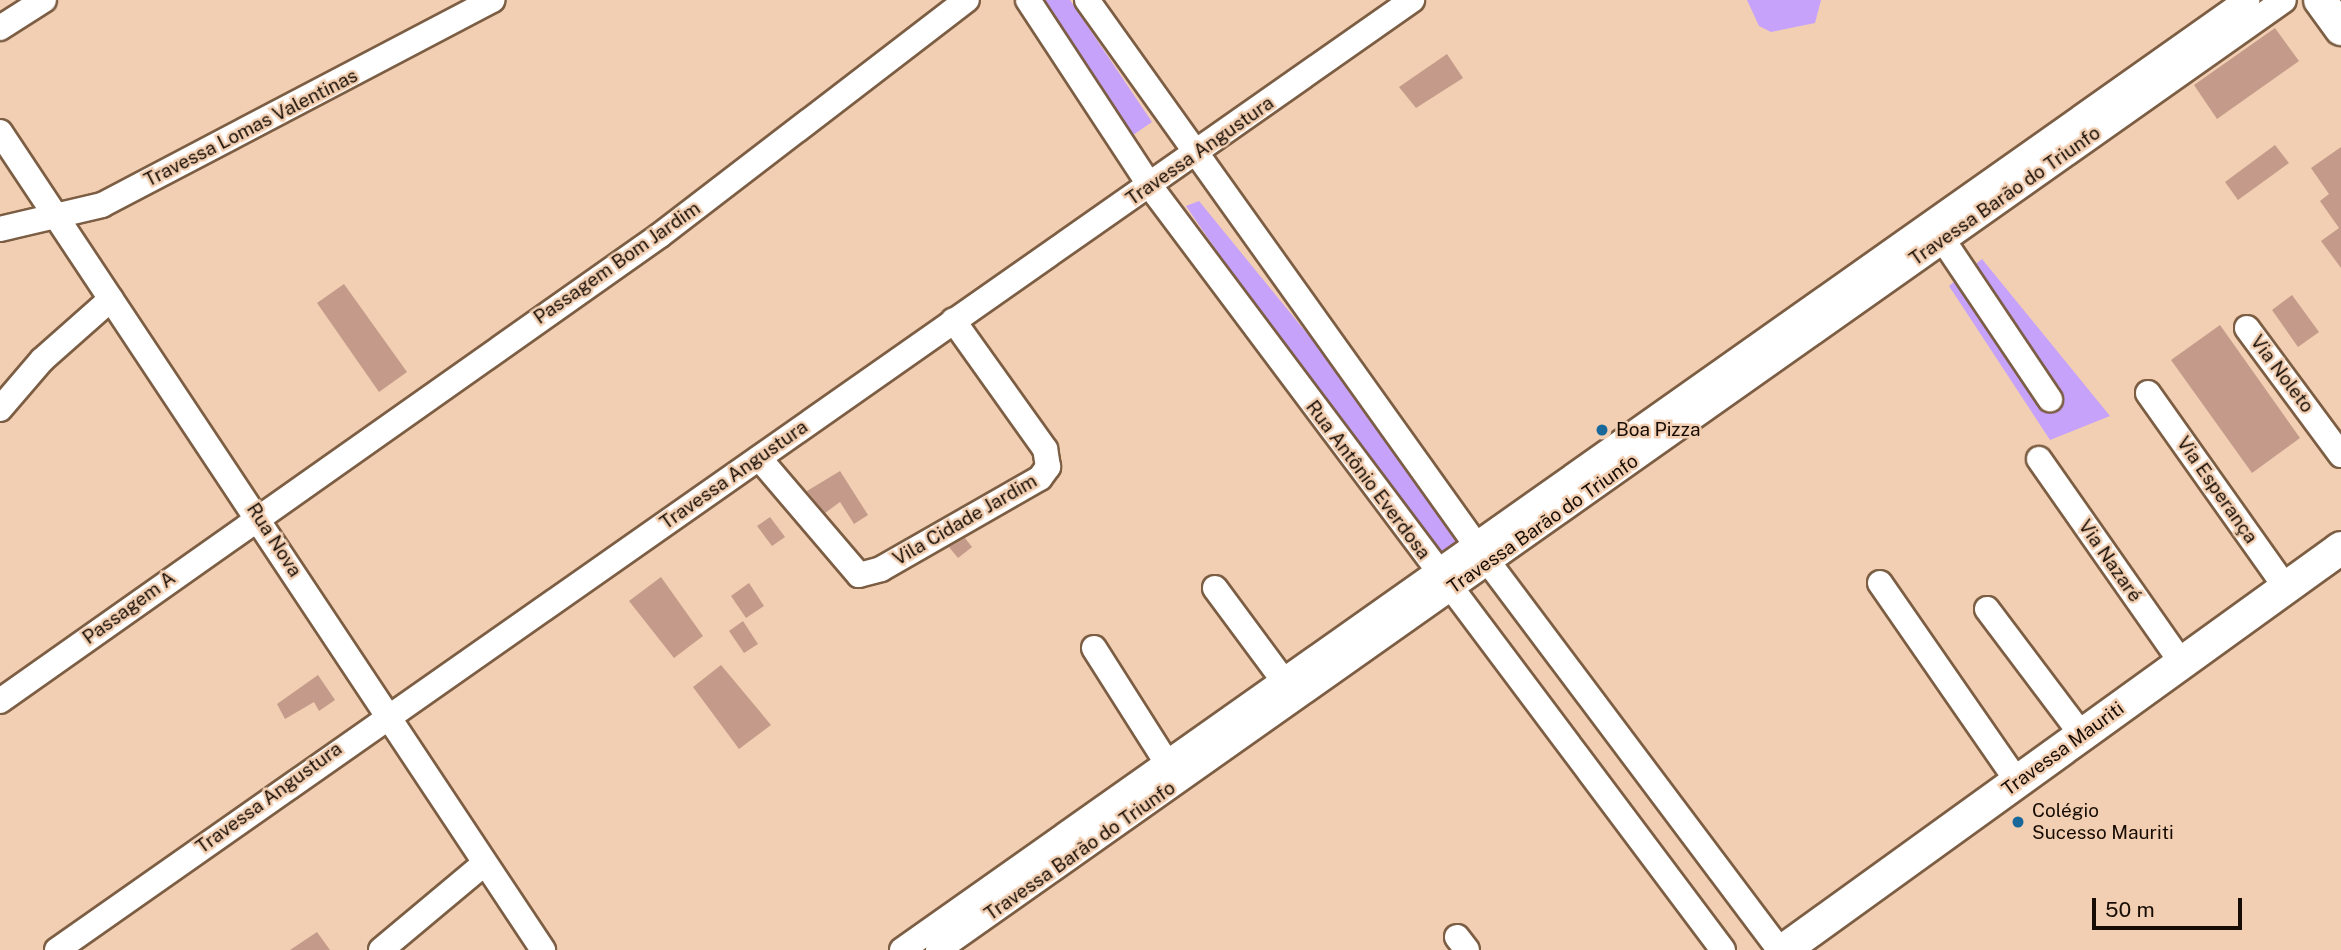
<!DOCTYPE html>
<html>
<head>
<meta charset="utf-8">
<style>
  body { margin:0 }
  #map { position:relative; width:2341px; height:950px; overflow:hidden; background:#f2cfb2; font-family:"Public Sans",sans-serif }
  div>[style] { position:absolute }
  .green>* { inset:0; background:#c6a2fb }
  .building>* { inset:0; background:#c49a8a }
  .roads { filter:drop-shadow(2px 0 #7c5e44) drop-shadow(-2px 0 #7c5e44) drop-shadow(0 2px #7c5e44) drop-shadow(0 -2px #7c5e44) }
  .minor>* { height:24px; margin:-12px; padding:0 12px; transform-origin:12px; border-radius:12px; background:#fff }
  .major>* { height:32px; margin:-16px; padding:0 16px; transform-origin:16px; border-radius:16px; background:#fff }
  .dots>* { width:19px; height:19px; translate:-50% -50%; box-sizing:border-box; border:4px solid #f2cfb2; border-radius:50% }
  span { translate:-50% -50%; white-space:nowrap; text-align:center; line-height:1.15; -webkit-text-stroke:5px #f2cfb2; paint-order:stroke }
  .street-label { font-size:19px; color:#170c03 }
  .poi-label { font-size:19px; color:#170c03 }
  .left { translate:0 -50%; text-align:left }
  .scale { position:absolute; left:2092px; top:898px; width:150px; height:32px; box-sizing:border-box; border:4px solid #170c03; border-top:0; padding-left:9px; font-size:21px; line-height:24px; white-space:nowrap; color:#170c03; -webkit-text-stroke:5px #f2cfb2; paint-order:stroke }
</style>
</head>
<body>
<div id="map">
  <div class="green">
    <div style="clip-path:polygon(1038px 0,1070px 0,1152px 122px,1133px 135px)"></div>
    <div style="clip-path:polygon(1747px 0,1821px 0,1815px 23px,1771px 32px,1759px 26px)"></div>
    <div style="clip-path:polygon(1199px 201px,1468px 531px,1430px 563px,1186px 206px)"></div>
    <div style="clip-path:polygon(1982px 259px,2110px 416px,2050px 440px,1949px 286px)"></div>
  </div>
  <div class="building">
    <div style="clip-path:polygon(2275px 28px,2299px 61px,2217px 119px,2194px 85px)"></div>
    <div style="clip-path:polygon(1447px 54px,1463px 78px,1416px 108px,1399px 87px)"></div>
    <div style="clip-path:polygon(2275px 145px,2289px 163px,2238px 200px,2225px 182px)"></div>
    <div style="clip-path:polygon(2341px 147px,2341px 268px,2321px 241px,2339px 228px,2320px 201px,2329px 194px,2311px 168px)"></div>
    <div style="clip-path:polygon(344px 284px,407px 372px,379px 392px,317px 303px)"></div>
    <div style="clip-path:polygon(2292px 295px,2319px 332px,2298px 347px,2272px 310px)"></div>
    <div style="clip-path:polygon(2220px 325px,2300px 438px,2252px 473px,2171px 360px)"></div>
    <div style="clip-path:polygon(840px 471px,868px 515px,854px 524px,840px 502px,825px 513px,807px 491px)"></div>
    <div style="clip-path:polygon(770px 517px,785px 537px,772px 546px,757px 526px)"></div>
    <div style="clip-path:polygon(965px 538px,972px 547px,958px 558px,949px 547px)"></div>
    <div style="clip-path:polygon(661px 577px,703px 636px,674px 658px,629px 601px)"></div>
    <div style="clip-path:polygon(749px 583px,764px 606px,746px 618px,731px 596px)"></div>
    <div style="clip-path:polygon(743px 621px,758px 644px,744px 653px,729px 631px)"></div>
    <div style="clip-path:polygon(721px 665px,771px 725px,739px 749px,693px 687px)"></div>
    <div style="clip-path:polygon(318px 675px,335px 700px,319px 711px,314px 702px,285px 719px,277px 704px)"></div>
    <div style="clip-path:polygon(317px 932px,330px 950px,290px 950px)"></div>
  </div>
  <div class="roads">
    <div class="minor">
      <div style="left:1028px;top:0;width:222px;rotate:56.7deg"></div>
      <div style="left:1150px;top:186px;width:955px;rotate:53.13deg"></div>
      <div style="left:1087px;top:0;width:692px;rotate:54.47deg"></div>
      <div style="left:1489px;top:563px;width:484px;rotate:53.1deg"></div>
      <div style="left:0;top:28px;width:52px;rotate:-32.5deg"></div>
      <div style="left:0;top:132px;width:982px;rotate:56.42deg"></div>
      <div style="left:0;top:229px;width:105px;rotate:-13.2deg"></div>
      <div style="left:102px;top:205px;width:441px;rotate:-27.7deg"></div>
      <div style="left:1943px;top:240px;width:192px;rotate:56.1deg"></div>
      <div style="left:2247px;top:328px;width:158px;rotate:53.5deg"></div>
      <div style="left:2148px;top:393px;width:239px;rotate:54.7deg"></div>
      <div style="left:0;top:409px;width:65px;rotate:-49.4deg"></div>
      <div style="left:42px;top:360px;width:92px;rotate:-41.5deg"></div>
      <div style="left:759px;top:458px;width:154px;rotate:49.5deg"></div>
      <div style="left:859px;top:575px;width:23px;rotate:-15deg"></div>
      <div style="left:881px;top:569px;width:183px;rotate:-29.8deg"></div>
      <div style="left:1040px;top:478px;width:14px;rotate:-54deg"></div>
      <div style="left:1048px;top:467px;width:18px;rotate:-99deg"></div>
      <div style="left:1045px;top:449px;width:158px;rotate:-125.5deg"></div>
      <div style="left:2039px;top:459px;width:249px;rotate:55deg"></div>
      <div style="left:1880px;top:583px;width:242px;rotate:55.3deg"></div>
      <div style="left:1215px;top:588px;width:114px;rotate:53.5deg"></div>
      <div style="left:1987px;top:609px;width:158px;rotate:53deg"></div>
      <div style="left:1094px;top:648px;width:136px;rotate:57.6deg"></div>
      <div style="left:0;top:701px;width:807px;rotate:-35.21deg"></div>
      <div style="left:659px;top:236px;width:388px;rotate:-37.5deg"></div>
      <div style="left:1457px;top:937px;width:16px;rotate:52deg"></div>
      <div style="left:57px;top:950px;width:1655px;rotate:-35.03deg"></div>
      <div style="left:381px;top:950px;width:134px;rotate:-39.9deg"></div>
      <div style="left:902px;top:950px;width:1647px;rotate:-35.23deg"></div>
      <div style="left:938px;top:950px;width:1647px;rotate:-35.21deg"></div>
    </div>
    <div class="major">
      <div style="left:2320px;top:0;width:36px;rotate:54deg"></div>
      <div style="left:1784px;top:950px;width:687px;rotate:-35.82deg"></div>
    </div>
  </div>
  <div class="dots">
    <div style="left:1602px;top:430px;background:#18699a"></div>
    <div style="left:2018px;top:822px;background:#18699a"></div>
  </div>
  <div class="street-label">
    <span style="left:251px;top:128px;rotate:-27deg">Travessa Lomas Valentinas</span>
    <span style="left:1200px;top:151px;rotate:-35deg">Travessa Angustura</span>
    <span style="left:2005px;top:196px;rotate:-35deg">Travessa Barão do Triunfo</span>
    <span style="left:617px;top:263px;rotate:-35deg">Passagem Bom Jardim</span>
    <span style="left:2282px;top:374px;rotate:53deg">Via Noleto</span>
    <span style="left:734px;top:475px;rotate:-35deg">Travessa Angustura</span>
    <span style="left:1368px;top:480px;rotate:53deg">Rua Antônio Everdosa</span>
    <span style="left:2217px;top:490px;rotate:55deg">Via Esperança</span>
    <span style="left:965px;top:520px;rotate:-30deg">Vila Cidade Jardim</span>
    <span style="left:1543px;top:524px;rotate:-35deg">Travessa Barão do Triunfo</span>
    <span style="left:274px;top:540px;rotate:57deg">Rua Nova</span>
    <span style="left:2110px;top:561px;rotate:55deg">Via Nazaré</span>
    <span style="left:129px;top:608px;rotate:-36deg">Passagem A</span>
    <span style="left:2063px;top:749px;rotate:-36deg">Travessa Mauriti</span>
    <span style="left:269px;top:798px;rotate:-36deg">Travessa Angustura</span>
    <span style="left:1080px;top:851px;rotate:-35deg">Travessa Barão do Triunfo</span>
  </div>
  <div class="poi-label">
    <span class="left" style="left:1616px;top:430px">Boa Pizza</span>
    <span class="left" style="left:2032px;top:822px">Colégio<br>Sucesso Mauriti</span>
  </div>
  <div class="scale">50 m</div>
</div>
</body>
</html>
